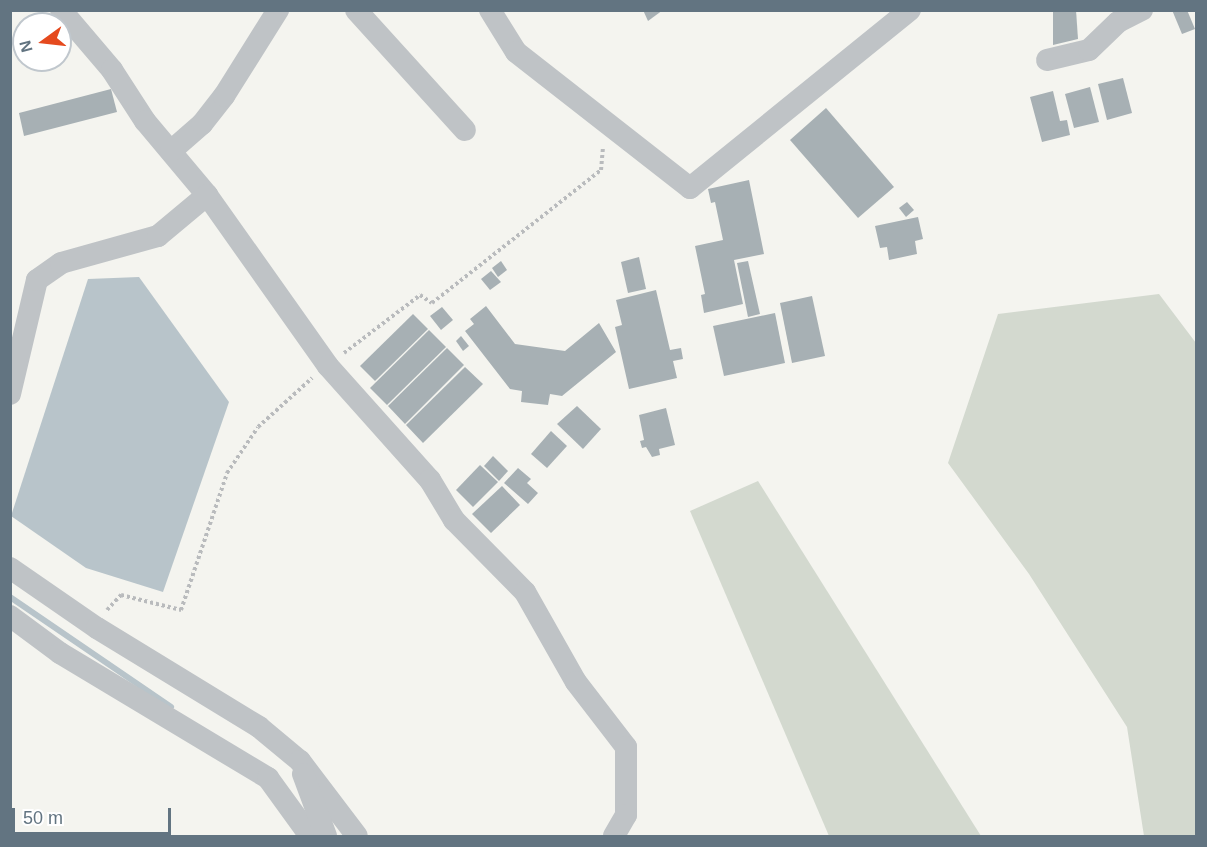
<!DOCTYPE html>
<html>
<head>
<meta charset="utf-8">
<style>
  body { margin:0 }
  #map { position:relative; width:1207px; height:847px; overflow:hidden; background:#f4f4ef; font-family:Helvetica,sans-serif }
  div>[style] { position:absolute }
  .green>* { inset:0; background:#d3d9cf }
  .water>* { inset:0; background:#b8c4ca }
  .stream>* { height:6px; margin:-3px; padding:0 3px; transform-origin:3px; border-radius:3px; background:#b8c4ca }
  .building>* { inset:0; background:#a7b0b4 }
  .path>* { height:4px; margin-top:-2px; transform-origin:0; background:repeating-linear-gradient(90deg,#b9bbbd 0 3px,transparent 0 6px) }
  .minor>* { height:22px; margin:-11px; padding:0 11px; transform-origin:11px; border-radius:11px; background:#bfc3c6 }
  span { translate:-50% -50%; white-space:nowrap; text-align:center; line-height:1.15; -webkit-text-stroke:6px #fff; paint-order:stroke }
  .frame { position:absolute; inset:0; border:12px solid #627481; pointer-events:none }
  .north { position:absolute; left:12px; top:12px; width:60px; height:60px; box-sizing:border-box; background:#fff; border:2px solid #c0c7cd; border-radius:50%; rotate:255deg; font-size:16px; font-weight:700; line-height:24px; text-align:center; color:#627481 }
  .north::after { content:''; display:block; margin:auto; width:21px; height:27px; background:#e54a1e; clip-path:polygon(50% 0,100% 100%,50% 72%,0 100%) }
  .scale { position:absolute; left:12px; top:808px; width:159px; height:27px; box-sizing:border-box; border:3px solid #627481; border-top:0; padding-left:8px; font-size:18px; line-height:21px; white-space:nowrap; color:#627481; -webkit-text-stroke:4px #fff; paint-order:stroke }
</style>
</head>
<body>
<div id="map">
  <div class="green">
    <div style="clip-path:polygon(1159px 294px,1196px 343px,1196px 836px,1144px 836px,1127px 727px,1029px 574px,948px 463px,998px 314px)"></div>
    <div style="clip-path:polygon(758px 481px,981px 836px,829px 836px,690px 511px)"></div>
  </div>
  <div class="water">
    <div style="clip-path:polygon(139px 277px,229px 402px,163px 592px,86px 568px,11px 516px,88px 279px)"></div>
  </div>
  <div class="stream">
    <div style="left:10px;top:597px;width:195px;rotate:34.3deg"></div>
  </div>
  <div class="building">
    <div style="clip-path:polygon(643px 10px,663px 10px,648px 21px)"></div>
    <div style="clip-path:polygon(1053px 10px,1076px 10px,1078px 39px,1053px 45px)"></div>
    <div style="clip-path:polygon(1172px 10px,1187px 10px,1195px 29px,1182px 34px)"></div>
    <div style="clip-path:polygon(1123px 78px,1132px 113px,1107px 120px,1098px 84px)"></div>
    <div style="clip-path:polygon(1090px 87px,1099px 122px,1074px 128px,1065px 94px)"></div>
    <div style="clip-path:polygon(111px 89px,117px 112px,24px 136px,19px 113px)"></div>
    <div style="clip-path:polygon(1053px 91px,1060px 121px,1067px 120px,1070px 135px,1042px 142px,1030px 97px)"></div>
    <div style="clip-path:polygon(826px 108px,894px 187px,858px 218px,790px 140px)"></div>
    <div style="clip-path:polygon(749px 180px,764px 254px,734px 260px,743px 304px,704px 313px,701px 295px,705px 294px,695px 246px,723px 240px,715px 202px,711px 203px,708px 189px)"></div>
    <div style="clip-path:polygon(907px 202px,914px 210px,906px 217px,899px 208px)"></div>
    <div style="clip-path:polygon(918px 217px,923px 239px,915px 241px,917px 254px,889px 260px,887px 247px,880px 248px,875px 226px)"></div>
    <div style="clip-path:polygon(639px 257px,646px 289px,628px 293px,621px 262px)"></div>
    <div style="clip-path:polygon(501px 261px,507px 270px,498px 277px,492px 268px)"></div>
    <div style="clip-path:polygon(748px 261px,760px 314px,748px 317px,737px 263px)"></div>
    <div style="clip-path:polygon(491px 271px,501px 282px,490px 290px,481px 279px)"></div>
    <div style="clip-path:polygon(656px 290px,670px 350px,681px 348px,683px 359px,673px 361px,677px 378px,629px 389px,615px 327px,622px 325px,616px 300px)"></div>
    <div style="clip-path:polygon(812px 296px,825px 356px,792px 363px,780px 303px)"></div>
    <div style="clip-path:polygon(486px 306px,515px 344px,565px 351px,599px 323px,616px 352px,562px 396px,550px 394px,548px 405px,521px 402px,522px 391px,510px 389px,465px 331px,474px 324px,470px 319px)"></div>
    <div style="clip-path:polygon(442px 307px,453px 320px,441px 330px,430px 316px)"></div>
    <div style="clip-path:polygon(775px 313px,785px 363px,724px 376px,713px 326px)"></div>
    <div style="clip-path:polygon(413px 314px,428px 329px,375px 381px,360px 366px)"></div>
    <div style="clip-path:polygon(429px 330px,446px 347px,387px 405px,370px 388px)"></div>
    <div style="clip-path:polygon(461px 336px,469px 346px,463px 351px,456px 341px)"></div>
    <div style="clip-path:polygon(447px 348px,464px 365px,405px 424px,388px 406px)"></div>
    <div style="clip-path:polygon(465px 367px,483px 384px,423px 443px,406px 425px)"></div>
    <div style="clip-path:polygon(577px 406px,601px 429px,583px 449px,557px 424px)"></div>
    <div style="clip-path:polygon(666px 408px,675px 445px,659px 449px,660px 455px,652px 457px,646px 447px,642px 448px,640px 441px,644px 440px,639px 415px)"></div>
    <div style="clip-path:polygon(551px 431px,567px 446px,547px 468px,531px 454px)"></div>
    <div style="clip-path:polygon(493px 456px,508px 471px,499px 481px,484px 466px)"></div>
    <div style="clip-path:polygon(480px 465px,498px 482px,473px 507px,456px 490px)"></div>
    <div style="clip-path:polygon(518px 468px,531px 479px,527px 483px,538px 493px,528px 504px,504px 483px)"></div>
    <div style="clip-path:polygon(502px 486px,520px 505px,491px 533px,472px 514px)"></div>
  </div>
  <div class="path">
    <div style="left:344px;top:353px;width:96px;rotate:-37.3deg"></div>
    <div style="left:420px;top:295px;width:14px;rotate:34deg"></div>
    <div style="left:432px;top:303px;width:215px;rotate:-38.2deg"></div>
    <div style="left:601px;top:170px;width:24px;rotate:-85deg"></div>
    <div style="left:107px;top:610px;width:21px;rotate:-47deg"></div>
    <div style="left:121px;top:595px;width:62px;rotate:14deg"></div>
    <div style="left:181px;top:610px;width:145px;rotate:-71.4deg"></div>
    <div style="left:227px;top:473px;width:55px;rotate:-56deg"></div>
    <div style="left:258px;top:427px;width:73px;rotate:-42.2deg"></div>
  </div>
  <div class="minor">
    <div style="left:61px;top:10px;width:79px;rotate:49.6deg"></div>
    <div style="left:112px;top:70px;width:61px;rotate:57.1deg"></div>
    <div style="left:145px;top:121px;width:97px;rotate:50deg"></div>
    <div style="left:207px;top:195px;width:209px;rotate:54.7deg"></div>
    <div style="left:328px;top:366px;width:153px;rotate:48.2deg"></div>
    <div style="left:430px;top:480px;width:47px;rotate:59deg"></div>
    <div style="left:454px;top:520px;width:101px;rotate:45.4deg"></div>
    <div style="left:525px;top:592px;width:103px;rotate:60.5deg"></div>
    <div style="left:576px;top:682px;width:82px;rotate:52.4deg"></div>
    <div style="left:626px;top:747px;width:68px;rotate:90deg"></div>
    <div style="left:626px;top:815px;width:24px;rotate:120deg"></div>
    <div style="left:356px;top:10px;width:162px;rotate:47.8deg"></div>
    <div style="left:490px;top:10px;width:49px;rotate:58.2deg"></div>
    <div style="left:516px;top:52px;width:221px;rotate:38deg"></div>
    <div style="left:690px;top:188px;width:283px;rotate:-39deg"></div>
    <div style="left:1047px;top:60px;width:43px;rotate:-13.4deg"></div>
    <div style="left:1089px;top:50px;width:40px;rotate:-44deg"></div>
    <div style="left:1118px;top:22px;width:27px;rotate:-27deg"></div>
    <div style="left:171px;top:151px;width:41px;rotate:-41.1deg"></div>
    <div style="left:202px;top:124px;width:36px;rotate:-52deg"></div>
    <div style="left:224px;top:96px;width:102px;rotate:-57.9deg"></div>
    <div style="left:10px;top:394px;width:117px;rotate:-76.7deg"></div>
    <div style="left:37px;top:280px;width:29px;rotate:-35deg"></div>
    <div style="left:61px;top:263px;width:101px;rotate:-15.6deg"></div>
    <div style="left:158px;top:236px;width:64px;rotate:-39.9deg"></div>
    <div style="left:10px;top:568px;width:106px;rotate:34.6deg"></div>
    <div style="left:97px;top:628px;width:190px;rotate:31.4deg"></div>
    <div style="left:259px;top:727px;width:53px;rotate:39.7deg"></div>
    <div style="left:300px;top:761px;width:94px;rotate:52.8deg"></div>
    <div style="left:10px;top:616px;width:62px;rotate:36.5deg"></div>
    <div style="left:60px;top:653px;width:243px;rotate:31deg"></div>
    <div style="left:268px;top:778px;width:72px;rotate:54.1deg"></div>
    <div style="left:303px;top:774px;width:66px;rotate:69.6deg"></div>
  </div>
  <div class="frame"></div>
  <div class="north">N</div>
  <div class="scale">50 m</div>
</div>
</body>
</html>
